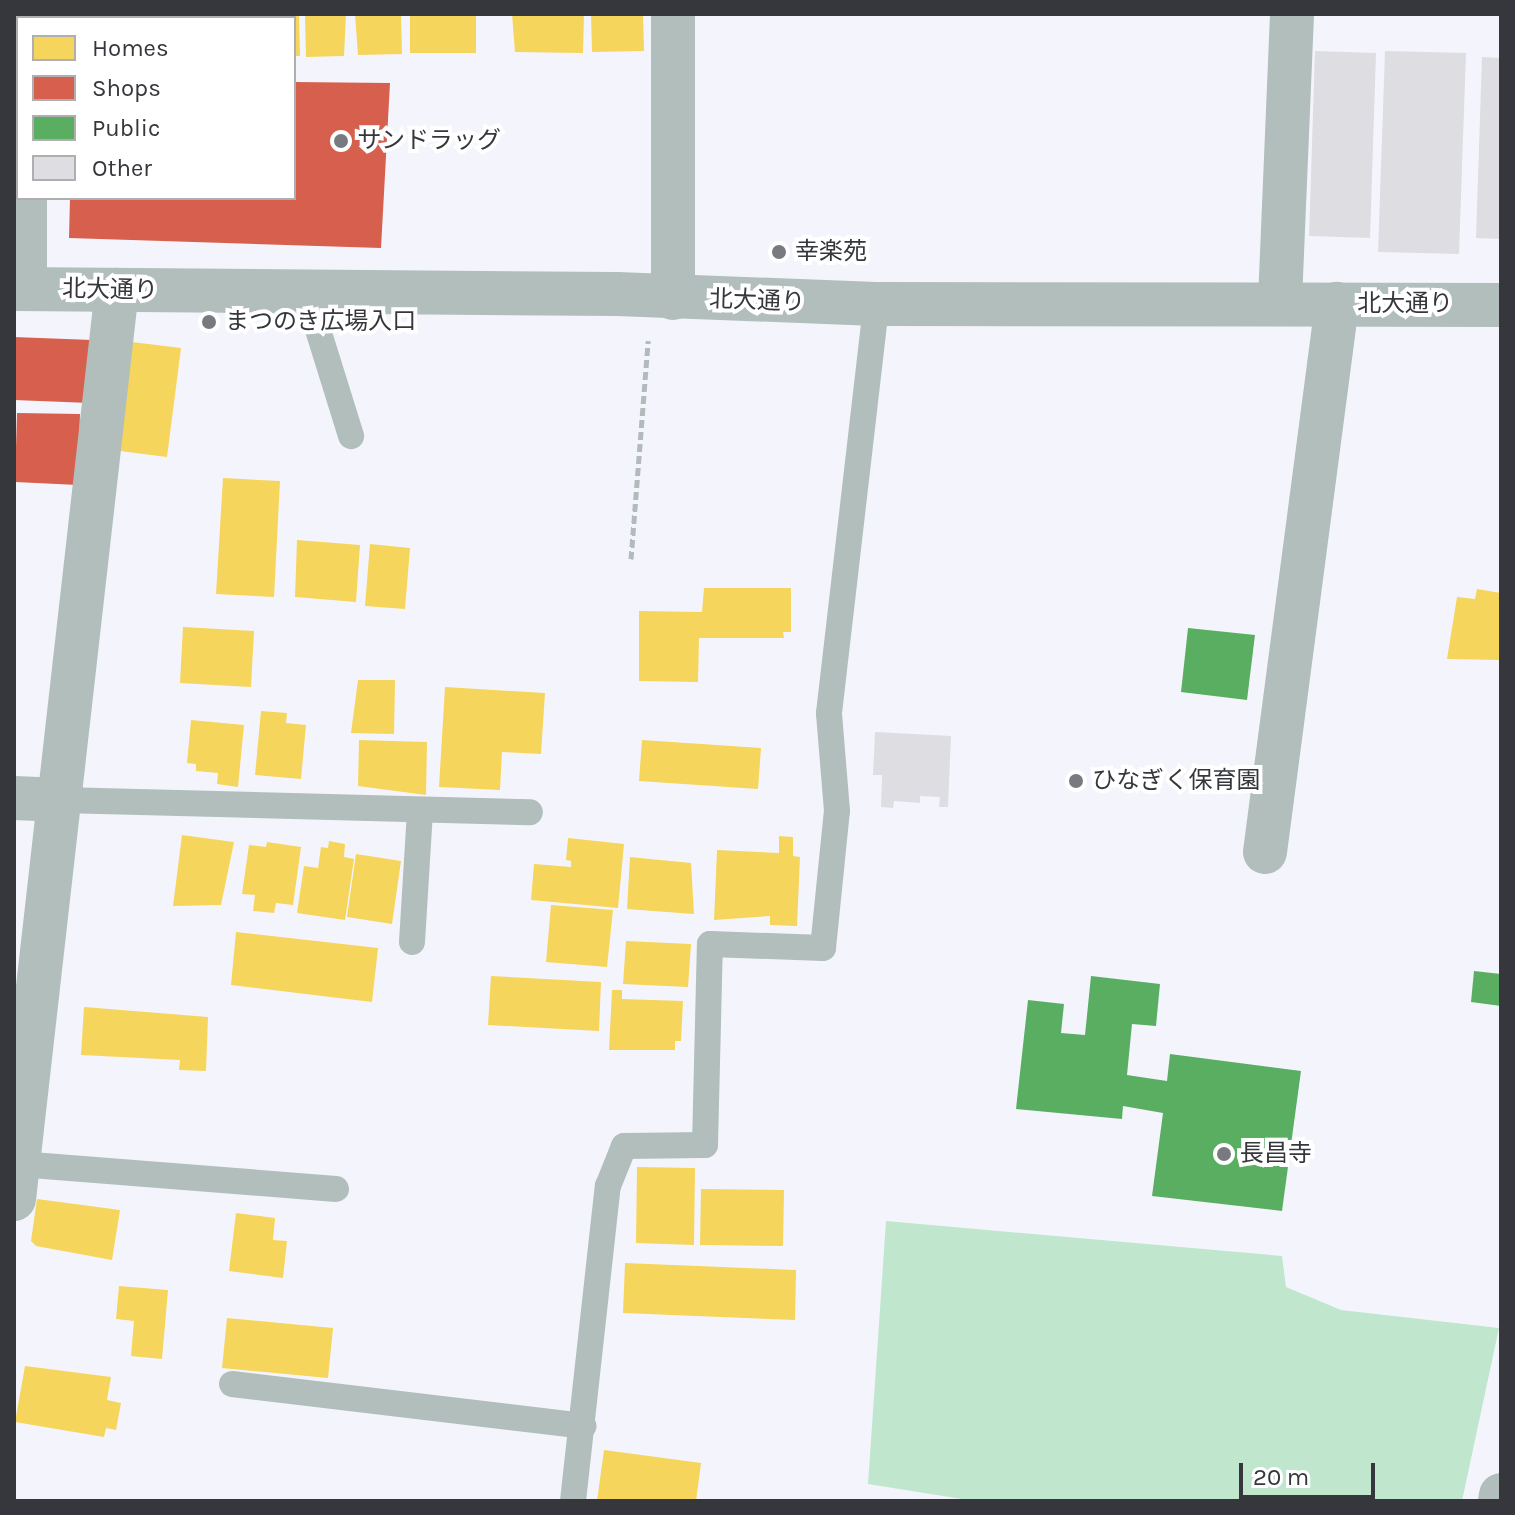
<!DOCTYPE html>
<html>
<head>
<meta charset="utf-8">
<style>
  body { margin:0 }
  #map { position:relative; width:1515px; height:1515px; overflow:hidden; background:#f4f5fc; font-family:Karla,"Noto Sans JP",sans-serif }
  div>[style] { position:absolute }
  .green>* { inset:0; background:#c0e7ce }
  .homes>* { inset:0; background:#f6d55c }
  .shops>* { inset:0; background:#d6604d }
  .public>* { inset:0; background:#5aae61 }
  .building>* { inset:0; background:#dedde2 }
  .path>* { height:5px; margin-top:-2.5px; transform-origin:0; background:repeating-linear-gradient(90deg,#b3babb 0 8px,transparent 0 12px) }
  .service>* { height:26px; margin:-13px; padding:0 13px; transform-origin:13px; border-radius:13px; background:#b1bebb }
  .minor>* { height:44px; margin:-22px; padding:0 22px; transform-origin:22px; border-radius:22px; background:#b1bebb }
  .tertiary>* { height:44px; margin:-22px; padding:0 22px; transform-origin:22px; border-radius:22px; background:#b1bebb }
  .dots>* { width:22px; height:22px; translate:-50% -50%; box-sizing:border-box; border:4px solid #fff; border-radius:50% }
  span { translate:-50% -50%; white-space:nowrap; text-align:center; line-height:1.15; -webkit-text-stroke:8px #fff; paint-order:stroke }
  .poi-label { font-size:24px; color:#36373c }
  .left { translate:0 -50%; text-align:left }
  .street-label { font-size:24px; color:#36373c }
  .frame { position:absolute; inset:0; border:16px solid #36373c; pointer-events:none }
  .legend { position:absolute; left:16px; top:16px; width:280px; height:184px; box-sizing:border-box; background:#fff; border:2px solid #afafb1; margin:0; padding:10px 14px; list-style:none; font-size:24px; color:#36373c }
  .legend li { display:flex; align-items:center; gap:16px; height:40px }
  .legend b { width:40px; border:2px solid #afafb1 }
  .scale { position:absolute; left:1239px; top:1463px; width:136px; height:36px; box-sizing:border-box; border:4px solid #36373c; border-top:0; padding-left:10px; font-size:24px; line-height:28px; white-space:nowrap; color:#36373c; -webkit-text-stroke:6px #fff; paint-order:stroke }
</style>
</head>
<body>
<div id="map">
  <div class="green">
    <div style="clip-path:polygon(886px 1221px,1282px 1256px,1286px 1287px,1341px 1310px,1499px 1328px,1462px 1501px,974px 1501px,868px 1484px)"></div>
  </div>
  <div class="homes">
    <div style="clip-path:polygon(51px 14px,108px 14px,108px 18px,47px 18px)"></div>
    <div style="clip-path:polygon(247px 14px,299px 14px,300px 56px,294px 56px,294px 18px)"></div>
    <div style="clip-path:polygon(305px 14px,346px 14px,344px 56px,306px 57px)"></div>
    <div style="clip-path:polygon(355px 14px,401px 14px,402px 54px,358px 55px)"></div>
    <div style="clip-path:polygon(410px 14px,476px 16px,476px 53px,410px 53px)"></div>
    <div style="clip-path:polygon(512px 14px,584px 14px,583px 53px,515px 52px)"></div>
    <div style="clip-path:polygon(591px 14px,643px 14px,644px 51px,592px 52px)"></div>
    <div style="clip-path:polygon(132px 342px,181px 348px,167px 457px,120px 451px)"></div>
    <div style="clip-path:polygon(223px 478px,280px 481px,274px 597px,216px 594px)"></div>
    <div style="clip-path:polygon(297px 540px,360px 545px,356px 602px,295px 597px)"></div>
    <div style="clip-path:polygon(370px 544px,410px 548px,405px 609px,365px 606px)"></div>
    <div style="clip-path:polygon(704px 588px,791px 588px,791px 632px,783px 632px,784px 638px,699px 638px,698px 682px,639px 681px,639px 611px,702px 612px)"></div>
    <div style="clip-path:polygon(1477px 589px,1501px 593px,1501px 660px,1447px 659px,1457px 597px,1475px 599px)"></div>
    <div style="clip-path:polygon(183px 627px,254px 631px,251px 687px,180px 683px)"></div>
    <div style="clip-path:polygon(358px 680px,395px 680px,394px 734px,351px 733px)"></div>
    <div style="clip-path:polygon(445px 687px,545px 693px,541px 754px,502px 752px,500px 790px,439px 787px)"></div>
    <div style="clip-path:polygon(261px 711px,287px 713px,286px 723px,306px 725px,301px 779px,255px 775px)"></div>
    <div style="clip-path:polygon(191px 720px,244px 725px,238px 787px,217px 784px,218px 773px,196px 771px,196px 764px,187px 763px)"></div>
    <div style="clip-path:polygon(359px 740px,427px 742px,426px 795px,358px 786px)"></div>
    <div style="clip-path:polygon(642px 740px,761px 748px,758px 789px,639px 781px)"></div>
    <div style="clip-path:polygon(182px 835px,234px 842px,221px 905px,173px 906px)"></div>
    <div style="clip-path:polygon(779px 836px,793px 837px,793px 856px,800px 857px,797px 926px,770px 925px,770px 916px,714px 920px,717px 850px,779px 853px)"></div>
    <div style="clip-path:polygon(568px 838px,624px 844px,618px 908px,531px 900px,534px 864px,571px 867px,571px 861px,566px 860px)"></div>
    <div style="clip-path:polygon(329px 841px,345px 844px,344px 857px,354px 859px,345px 920px,297px 913px,304px 866px,318px 868px,321px 847px,328px 848px)"></div>
    <div style="clip-path:polygon(267px 842px,301px 847px,293px 905px,276px 903px,274px 913px,253px 911px,255px 895px,242px 894px,249px 845px,266px 847px)"></div>
    <div style="clip-path:polygon(356px 854px,401px 861px,392px 924px,347px 917px)"></div>
    <div style="clip-path:polygon(630px 857px,691px 863px,694px 914px,627px 909px)"></div>
    <div style="clip-path:polygon(551px 905px,613px 910px,607px 967px,546px 962px)"></div>
    <div style="clip-path:polygon(236px 932px,378px 948px,372px 1002px,231px 985px)"></div>
    <div style="clip-path:polygon(626px 941px,691px 944px,688px 987px,623px 984px)"></div>
    <div style="clip-path:polygon(491px 976px,601px 982px,599px 1031px,488px 1025px)"></div>
    <div style="clip-path:polygon(612px 990px,622px 990px,622px 999px,683px 1001px,681px 1041px,675px 1041px,675px 1050px,609px 1050px)"></div>
    <div style="clip-path:polygon(84px 1007px,208px 1017px,206px 1071px,179px 1070px,180px 1060px,81px 1055px)"></div>
    <div style="clip-path:polygon(637px 1167px,695px 1168px,694px 1245px,636px 1243px)"></div>
    <div style="clip-path:polygon(701px 1189px,784px 1190px,783px 1246px,700px 1245px)"></div>
    <div style="clip-path:polygon(37px 1199px,120px 1210px,112px 1260px,36px 1246px,31px 1241px)"></div>
    <div style="clip-path:polygon(236px 1213px,275px 1218px,273px 1240px,287px 1241px,283px 1278px,229px 1271px)"></div>
    <div style="clip-path:polygon(625px 1263px,796px 1270px,795px 1320px,623px 1313px)"></div>
    <div style="clip-path:polygon(119px 1286px,168px 1290px,162px 1359px,131px 1356px,134px 1321px,116px 1319px)"></div>
    <div style="clip-path:polygon(227px 1318px,333px 1328px,328px 1378px,222px 1368px)"></div>
    <div style="clip-path:polygon(25px 1366px,111px 1377px,107px 1400px,121px 1403px,116px 1430px,106px 1428px,104px 1437px,15px 1422px)"></div>
    <div style="clip-path:polygon(604px 1450px,701px 1463px,696px 1501px,597px 1501px)"></div>
  </div>
  <div class="shops">
    <div style="clip-path:polygon(294px 82px,390px 83px,381px 248px,69px 238px,70px 198px,294px 198px)"></div>
    <div style="clip-path:polygon(14px 337px,92px 340px,90px 403px,14px 400px)"></div>
    <div style="clip-path:polygon(17px 413px,80px 414px,78px 485px,15px 482px)"></div>
  </div>
  <div class="public">
    <div style="clip-path:polygon(1188px 628px,1255px 635px,1247px 700px,1181px 692px)"></div>
    <div style="clip-path:polygon(1474px 971px,1501px 974px,1501px 1006px,1471px 1002px)"></div>
    <div style="clip-path:polygon(1091px 976px,1160px 984px,1156px 1026px,1132px 1024px,1127px 1075px,1167px 1081px,1170px 1054px,1301px 1071px,1282px 1211px,1152px 1196px,1163px 1113px,1123px 1106px,1122px 1119px,1016px 1109px,1028px 1000px,1064px 1004px,1061px 1033px,1085px 1035px)"></div>
  </div>
  <div class="building">
    <div style="clip-path:polygon(1315px 51px,1376px 53px,1370px 238px,1309px 236px)"></div>
    <div style="clip-path:polygon(1385px 51px,1466px 53px,1459px 254px,1378px 252px)"></div>
    <div style="clip-path:polygon(1482px 57px,1501px 58px,1501px 239px,1476px 238px)"></div>
    <div style="clip-path:polygon(875px 732px,951px 736px,948px 807px,939px 807px,940px 797px,920px 796px,920px 803px,894px 801px,893px 808px,881px 807px,882px 775px,873px 775px)"></div>
  </div>
  <div class="path">
    <div style="left:631px;top:559px;width:219px;rotate:-85.5deg"></div>
  </div>
  <div class="service">
    <div style="left:320px;top:294px;width:39px;rotate:91deg"></div>
    <div style="left:319px;top:333px;width:108px;rotate:72.7deg"></div>
    <div style="left:61px;top:800px;width:469px;rotate:1.5deg"></div>
    <div style="left:412px;top:942px;width:131px;rotate:-86.5deg"></div>
    <div style="left:19px;top:1164px;width:318px;rotate:4.5deg"></div>
    <div style="left:232px;top:1384px;width:354px;rotate:6.8deg"></div>
    <div style="left:573px;top:1501px;width:317px;rotate:-83.7deg"></div>
    <div style="left:608px;top:1186px;width:43px;rotate:-68.2deg"></div>
    <div style="left:624px;top:1146px;width:81px;rotate:-0.7deg"></div>
    <div style="left:705px;top:1145px;width:201px;rotate:-88.6deg"></div>
    <div style="left:710px;top:944px;width:113px;rotate:2deg"></div>
    <div style="left:823px;top:948px;width:138px;rotate:-84.2deg"></div>
    <div style="left:837px;top:811px;width:98px;rotate:-94.7deg"></div>
    <div style="left:829px;top:713px;width:412px;rotate:-83.4deg"></div>
  </div>
  <div class="minor">
    <div style="left:24px;top:14px;width:4px;rotate:90deg"></div>
    <div style="left:25px;top:198px;width:91px;rotate:90deg"></div>
    <div style="left:1280px;top:301px;width:287px;rotate:-87.6deg"></div>
    <div style="left:14px;top:798px;width:47px;rotate:2.4deg"></div>
    <div style="left:1265px;top:852px;width:553px;rotate:-82.51deg"></div>
    <div style="left:14px;top:1199px;width:915px;rotate:-83.54deg"></div>
    <div style="left:1500px;top:1501px;width:6px;rotate:-81deg"></div>
  </div>
  <div class="tertiary">
    <div style="left:673px;top:14px;width:284px;rotate:90deg"></div>
    <div style="left:14px;top:289px;width:603px;rotate:0.48deg"></div>
    <div style="left:617px;top:294px;width:259px;rotate:2.2deg"></div>
    <div style="left:876px;top:304px;width:625px;rotate:0.09deg"></div>
  </div>
  <div class="dots">
    <div style="left:341px;top:141px;background:#787a7f"></div>
    <div style="left:779px;top:252px;background:#787a7f"></div>
    <div style="left:209px;top:322px;background:#787a7f"></div>
    <div style="left:1076px;top:781px;background:#787a7f"></div>
    <div style="left:1224px;top:1154px;background:#787a7f"></div>
  </div>
  <div class="poi-label">
    <span class="left" style="left:357px;top:141px">サンドラッグ</span>
    <span class="left" style="left:795px;top:252px">幸楽苑</span>
    <span class="left" style="left:225px;top:322px">まつのき広場入口</span>
    <span class="left" style="left:1092px;top:781px">ひなぎく保育園</span>
    <span class="left" style="left:1240px;top:1154px">長昌寺</span>
  </div>
  <div class="street-label">
    <span style="left:110px;top:290px;rotate:1deg">北大通り</span>
    <span style="left:757px;top:301px;rotate:2deg">北大通り</span>
    <span style="left:1405px;top:304px">北大通り</span>
  </div>
  <div class="frame"></div>
  <ul class="legend">
  <li><b style="height:22px;background:#f6d55c"></b>Homes</li>
  <li><b style="height:22px;background:#d6604d"></b>Shops</li>
  <li><b style="height:22px;background:#5aae61"></b>Public</li>
  <li><b style="height:22px;background:#dedde2"></b>Other</li>
  </ul>
  <div class="scale">20 m</div>
</div>
</body>
</html>
